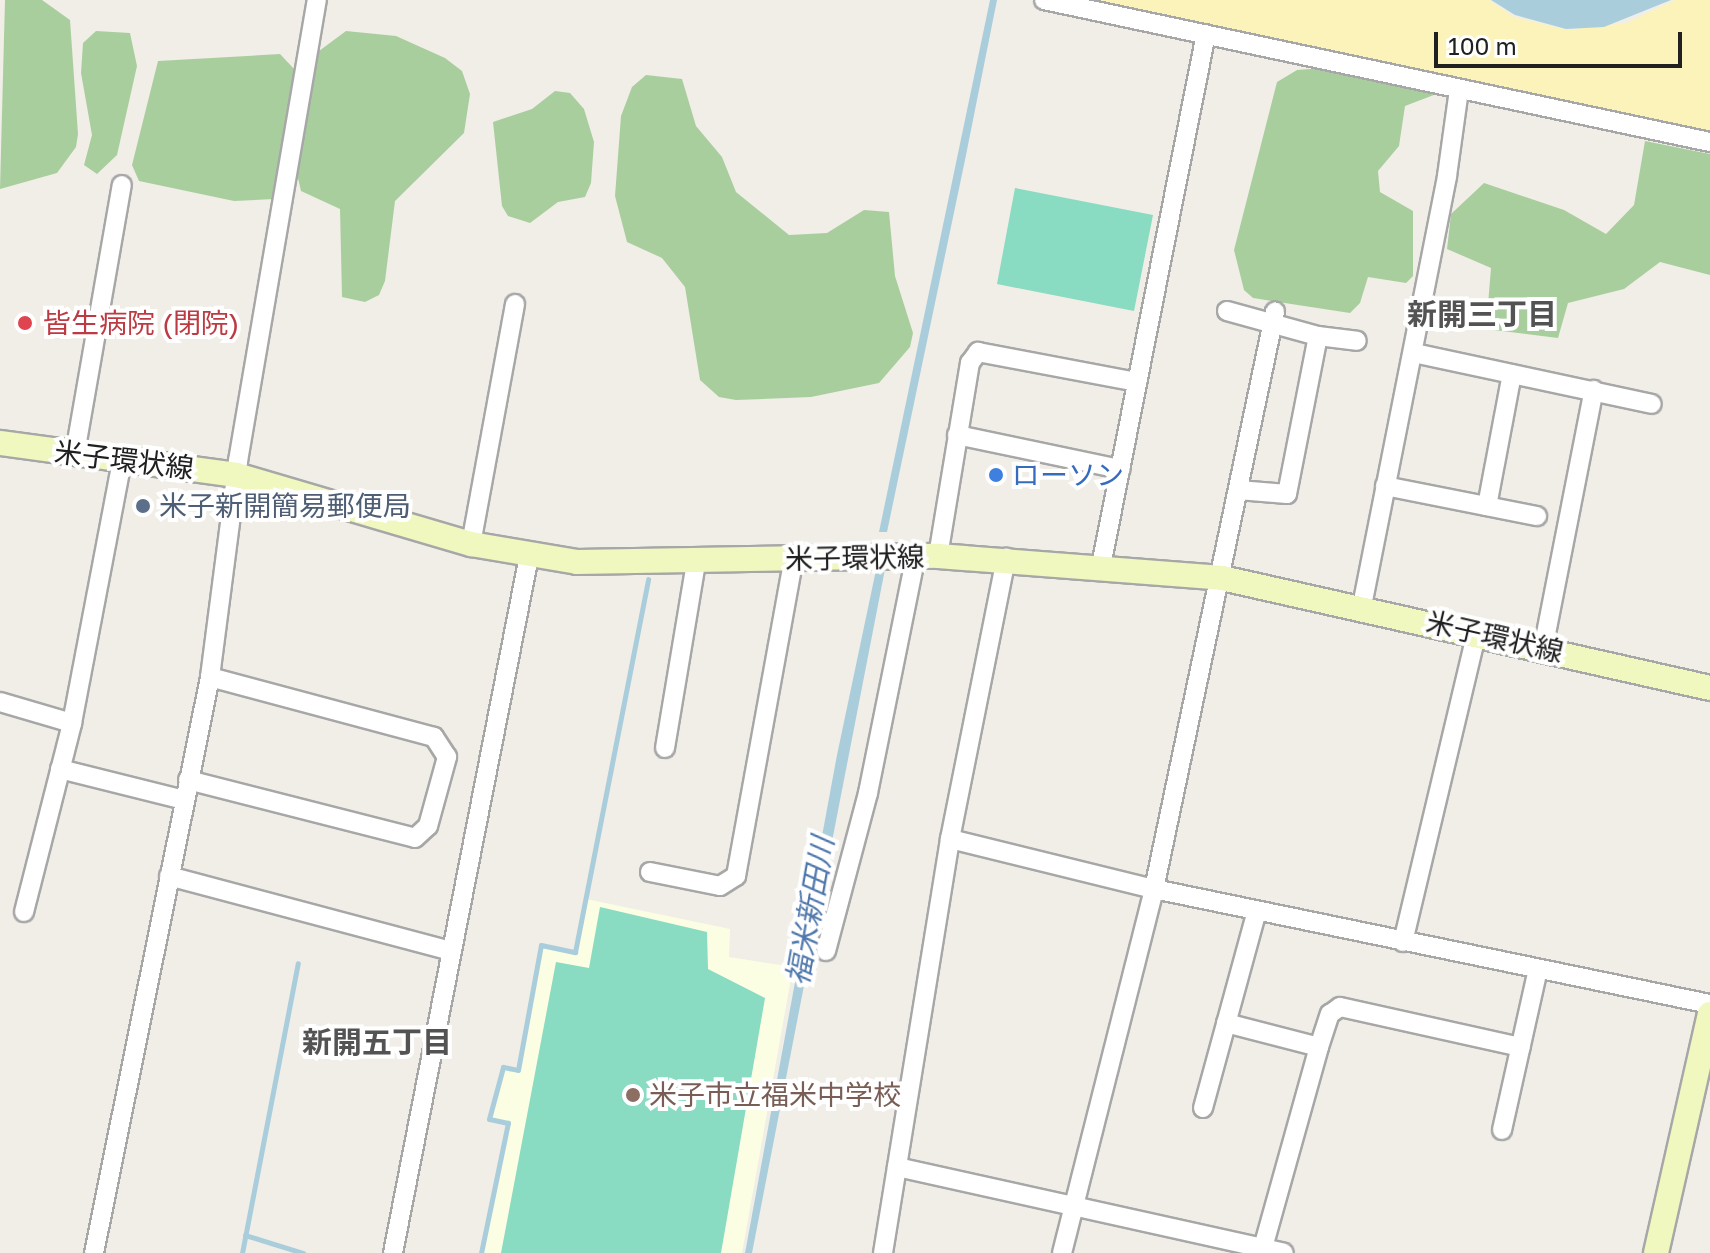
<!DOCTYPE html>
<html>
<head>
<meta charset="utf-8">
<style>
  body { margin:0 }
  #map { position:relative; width:1710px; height:1253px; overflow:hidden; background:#f0eee7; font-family:"Golos Text","Noto Sans JP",sans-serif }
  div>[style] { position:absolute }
  .education>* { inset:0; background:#fcfee3 }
  .forest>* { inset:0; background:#a9ce9e }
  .sand>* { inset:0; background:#fcf3ba }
  .pitch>* { inset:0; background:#89dbc1 }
  .water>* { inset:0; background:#aacddc }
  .stream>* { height:5px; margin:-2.5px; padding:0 2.5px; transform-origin:2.5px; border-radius:2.5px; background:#aacddc }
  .roads { filter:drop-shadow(2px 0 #a7a7a7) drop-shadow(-2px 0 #a7a7a7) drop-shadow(0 2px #a7a7a7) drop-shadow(0 -2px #a7a7a7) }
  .street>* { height:18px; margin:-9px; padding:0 9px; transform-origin:9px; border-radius:9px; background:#fff }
  .secondary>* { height:24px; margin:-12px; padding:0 12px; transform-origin:12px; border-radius:12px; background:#f0f7bf }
  .dots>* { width:22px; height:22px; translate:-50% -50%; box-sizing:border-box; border:4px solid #fff; border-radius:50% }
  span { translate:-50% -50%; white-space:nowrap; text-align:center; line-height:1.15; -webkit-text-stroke:8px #fff; paint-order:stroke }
  .health-label { font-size:28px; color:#be3a42 }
  .left { translate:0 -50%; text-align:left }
  .street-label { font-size:28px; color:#202020 }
  .shop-label { font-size:28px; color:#366cbe }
  .service-label { font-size:28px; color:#4e5e75 }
  .education-label { font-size:28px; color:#785e54 }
  .neighbourhood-label { font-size:30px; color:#535353; font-weight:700 }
  .water-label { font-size:30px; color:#5078ac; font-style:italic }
  .scale { position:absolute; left:1434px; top:32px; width:248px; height:36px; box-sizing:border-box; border:4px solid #202020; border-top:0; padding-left:10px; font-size:24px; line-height:28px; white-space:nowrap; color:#202020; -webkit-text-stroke:6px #fff; paint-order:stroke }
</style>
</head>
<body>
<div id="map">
  <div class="education">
    <div style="clip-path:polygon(586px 899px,730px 929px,729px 957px,793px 967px,742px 1253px,481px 1253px,508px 1123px,490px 1118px,504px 1067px,518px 1070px,542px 945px,575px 952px)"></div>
  </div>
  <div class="forest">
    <div style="clip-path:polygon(5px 0,42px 0,70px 20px,78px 134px,76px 147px,57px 173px,0 189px)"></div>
    <div style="clip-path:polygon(96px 31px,130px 33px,137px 66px,117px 155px,97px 174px,84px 165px,92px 135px,81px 73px,83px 43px)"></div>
    <div style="clip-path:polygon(346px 31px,396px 36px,445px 58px,462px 71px,470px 94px,464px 133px,395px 201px,385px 281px,379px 295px,365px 302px,342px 297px,340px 209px,301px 191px,297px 174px,319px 51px)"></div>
    <div style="clip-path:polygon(280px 54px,296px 71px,274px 199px,234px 201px,139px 181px,132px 165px,158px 61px)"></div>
    <div style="clip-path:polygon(1324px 68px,1439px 93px,1405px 106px,1399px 146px,1378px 171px,1380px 192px,1413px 211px,1413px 276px,1406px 283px,1368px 277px,1360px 303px,1350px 313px,1253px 298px,1244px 290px,1234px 250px,1277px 82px,1297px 70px)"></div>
    <div style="clip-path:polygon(646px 75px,682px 79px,696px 126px,722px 157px,736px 192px,789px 235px,827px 233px,864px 210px,889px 212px,895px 276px,913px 333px,910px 347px,879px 383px,811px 397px,736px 400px,719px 397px,700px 380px,685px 287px,662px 258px,627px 242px,615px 196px,621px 116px,632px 87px)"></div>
    <div style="clip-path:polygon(555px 91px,570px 93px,584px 109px,594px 142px,591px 183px,585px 197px,558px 202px,530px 223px,508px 216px,502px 206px,493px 122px,532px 109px)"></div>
    <div style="clip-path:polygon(1645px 141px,1710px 154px,1710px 275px,1660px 262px,1624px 289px,1568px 303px,1558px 338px,1486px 329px,1491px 268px,1447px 249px,1451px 214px,1484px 183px,1564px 210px,1606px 234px,1634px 205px)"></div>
  </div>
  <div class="sand">
    <div style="clip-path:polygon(1078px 0,1489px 0,1514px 17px,1567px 30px,1626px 23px,1675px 0,1710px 0,1710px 137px)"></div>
  </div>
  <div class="pitch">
    <div style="clip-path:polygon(1015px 188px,1153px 215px,1134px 311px,997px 284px)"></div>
    <div style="clip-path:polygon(600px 907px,707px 932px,708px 969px,765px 998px,721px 1253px,501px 1253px,556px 962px,589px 968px)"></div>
  </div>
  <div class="water">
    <div style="clip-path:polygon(990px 0,997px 0,965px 160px,887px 532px,879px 532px)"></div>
    <div style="clip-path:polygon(1491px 0,1671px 0,1604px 27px,1566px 29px,1515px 15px)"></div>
    <div style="clip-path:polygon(885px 569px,752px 1253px,745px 1253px,837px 755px,876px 570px)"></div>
  </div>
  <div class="stream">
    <div style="left:245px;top:1235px;width:61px;rotate:17.2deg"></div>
    <div style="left:242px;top:1253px;width:295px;rotate:-79.1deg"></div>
    <div style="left:481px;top:1253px;width:133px;rotate:-78.3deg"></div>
    <div style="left:508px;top:1123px;width:19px;rotate:-168deg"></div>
    <div style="left:489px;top:1119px;width:54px;rotate:-74.9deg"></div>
    <div style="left:503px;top:1067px;width:15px;rotate:11deg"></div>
    <div style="left:518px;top:1070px;width:127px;rotate:-79.6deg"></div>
    <div style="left:541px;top:945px;width:35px;rotate:12deg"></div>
    <div style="left:575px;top:952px;width:380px;rotate:-78.9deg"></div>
  </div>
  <div class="roads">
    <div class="street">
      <div style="left:1044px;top:0;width:681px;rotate:12.04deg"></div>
      <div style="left:1227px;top:311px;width:94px;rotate:15.4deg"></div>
      <div style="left:1318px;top:336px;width:161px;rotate:101.1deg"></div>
      <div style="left:1287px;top:494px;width:49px;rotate:-175.3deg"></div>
      <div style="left:1318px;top:336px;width:39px;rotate:7deg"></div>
      <div style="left:1414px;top:353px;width:243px;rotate:12.1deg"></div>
      <div style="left:957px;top:435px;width:167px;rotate:11.8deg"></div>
      <div style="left:75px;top:453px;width:272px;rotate:-80.1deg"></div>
      <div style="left:1385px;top:486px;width:155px;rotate:11.2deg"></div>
      <div style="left:1487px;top:506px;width:134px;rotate:-79.3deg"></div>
      <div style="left:471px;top:544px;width:244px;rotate:-79.6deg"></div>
      <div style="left:938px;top:556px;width:196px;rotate:-80.6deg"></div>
      <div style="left:970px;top:363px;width:14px;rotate:-54deg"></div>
      <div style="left:978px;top:352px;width:162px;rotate:10.7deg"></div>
      <div style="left:1101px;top:566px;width:542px;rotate:-78.84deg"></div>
      <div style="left:1362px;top:606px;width:438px;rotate:-78.8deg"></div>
      <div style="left:1447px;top:176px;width:88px;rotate:-82.1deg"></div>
      <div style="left:1543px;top:649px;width:264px;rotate:-78.9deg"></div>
      <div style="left:0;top:702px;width:75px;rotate:16.3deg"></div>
      <div style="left:665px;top:748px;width:188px;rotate:-80.5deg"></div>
      <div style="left:60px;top:769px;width:128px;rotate:14deg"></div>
      <div style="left:188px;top:780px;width:234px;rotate:14.3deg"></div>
      <div style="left:415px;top:838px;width:18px;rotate:-43deg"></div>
      <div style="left:428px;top:826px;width:72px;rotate:-74.6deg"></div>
      <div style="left:447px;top:757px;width:24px;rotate:-123deg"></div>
      <div style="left:434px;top:737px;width:232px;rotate:-165deg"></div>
      <div style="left:950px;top:839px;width:210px;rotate:13.8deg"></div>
      <div style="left:1154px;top:889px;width:568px;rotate:11.69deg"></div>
      <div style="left:650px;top:872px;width:71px;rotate:11.3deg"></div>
      <div style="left:720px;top:886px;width:19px;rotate:-32deg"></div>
      <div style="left:736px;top:876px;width:323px;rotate:-79.7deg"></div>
      <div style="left:169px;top:876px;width:291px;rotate:14.9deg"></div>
      <div style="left:24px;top:912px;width:195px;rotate:-75.7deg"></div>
      <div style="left:72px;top:723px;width:267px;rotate:-79.2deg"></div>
      <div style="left:1403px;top:942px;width:319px;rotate:-76.6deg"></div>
      <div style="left:826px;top:951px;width:163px;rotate:-75.1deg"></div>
      <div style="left:868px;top:793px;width:243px;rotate:-78.6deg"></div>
      <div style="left:1226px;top:1023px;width:96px;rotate:14.5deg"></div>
      <div style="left:1319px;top:1047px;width:209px;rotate:105.6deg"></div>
      <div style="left:1319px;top:1047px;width:35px;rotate:-72deg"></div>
      <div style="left:1330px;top:1014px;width:12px;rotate:-35deg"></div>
      <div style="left:1340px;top:1007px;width:185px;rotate:12.5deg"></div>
      <div style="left:1203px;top:1108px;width:204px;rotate:-74.7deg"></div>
      <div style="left:1502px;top:1130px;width:165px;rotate:-77.4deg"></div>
      <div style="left:897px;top:1167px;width:396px;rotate:12.5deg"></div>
      <div style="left:94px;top:1253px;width:588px;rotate:-78.61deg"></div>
      <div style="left:210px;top:677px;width:218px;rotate:-82.6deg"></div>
      <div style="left:238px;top:461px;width:468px;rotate:-80.3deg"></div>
      <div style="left:393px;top:1253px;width:710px;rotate:-78.96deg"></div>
      <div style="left:883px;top:1253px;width:419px;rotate:-80.8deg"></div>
      <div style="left:950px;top:839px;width:287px;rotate:-78.7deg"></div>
      <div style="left:1062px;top:1253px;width:375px;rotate:-75.8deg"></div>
      <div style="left:1154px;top:889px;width:590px;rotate:-78.16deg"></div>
    </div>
    <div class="secondary">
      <div style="left:0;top:443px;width:238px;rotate:7.7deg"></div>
      <div style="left:236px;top:475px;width:245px;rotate:16.4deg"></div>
      <div style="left:471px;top:544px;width:108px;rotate:9.6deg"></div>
      <div style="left:577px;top:562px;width:361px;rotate:-1deg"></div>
      <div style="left:938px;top:556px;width:285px;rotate:4.4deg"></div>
      <div style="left:1222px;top:578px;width:500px;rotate:12.7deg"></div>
      <div style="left:1656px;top:1253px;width:245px;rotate:-77.3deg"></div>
    </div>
  </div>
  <div class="dots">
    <div style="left:25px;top:323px;background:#e0444e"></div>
    <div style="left:996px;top:475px;background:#3f7fe0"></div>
    <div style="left:143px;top:506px;background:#5c6f8a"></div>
    <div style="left:633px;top:1095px;background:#8d6e63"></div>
  </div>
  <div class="health-label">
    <span class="left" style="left:43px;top:323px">皆生病院 (閉院)</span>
  </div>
  <div class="street-label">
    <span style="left:124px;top:460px;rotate:7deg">米子環状線</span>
    <span style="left:855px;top:558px;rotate:-1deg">米子環状線</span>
    <span style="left:1495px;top:637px;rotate:13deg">米子環状線</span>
  </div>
  <div class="shop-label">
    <span class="left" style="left:1012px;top:475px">ローソン</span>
  </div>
  <div class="service-label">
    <span class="left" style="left:159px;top:506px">米子新開簡易郵便局</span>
  </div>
  <div class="education-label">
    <span class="left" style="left:649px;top:1095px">米子市立福米中学校</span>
  </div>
  <div class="neighbourhood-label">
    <span style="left:1482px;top:314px">新開三丁目</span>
    <span style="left:377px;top:1042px">新開五丁目</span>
  </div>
  <div class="water-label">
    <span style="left:810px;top:911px;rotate:-80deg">福米新田川</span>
  </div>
  <div class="scale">100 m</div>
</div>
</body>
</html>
